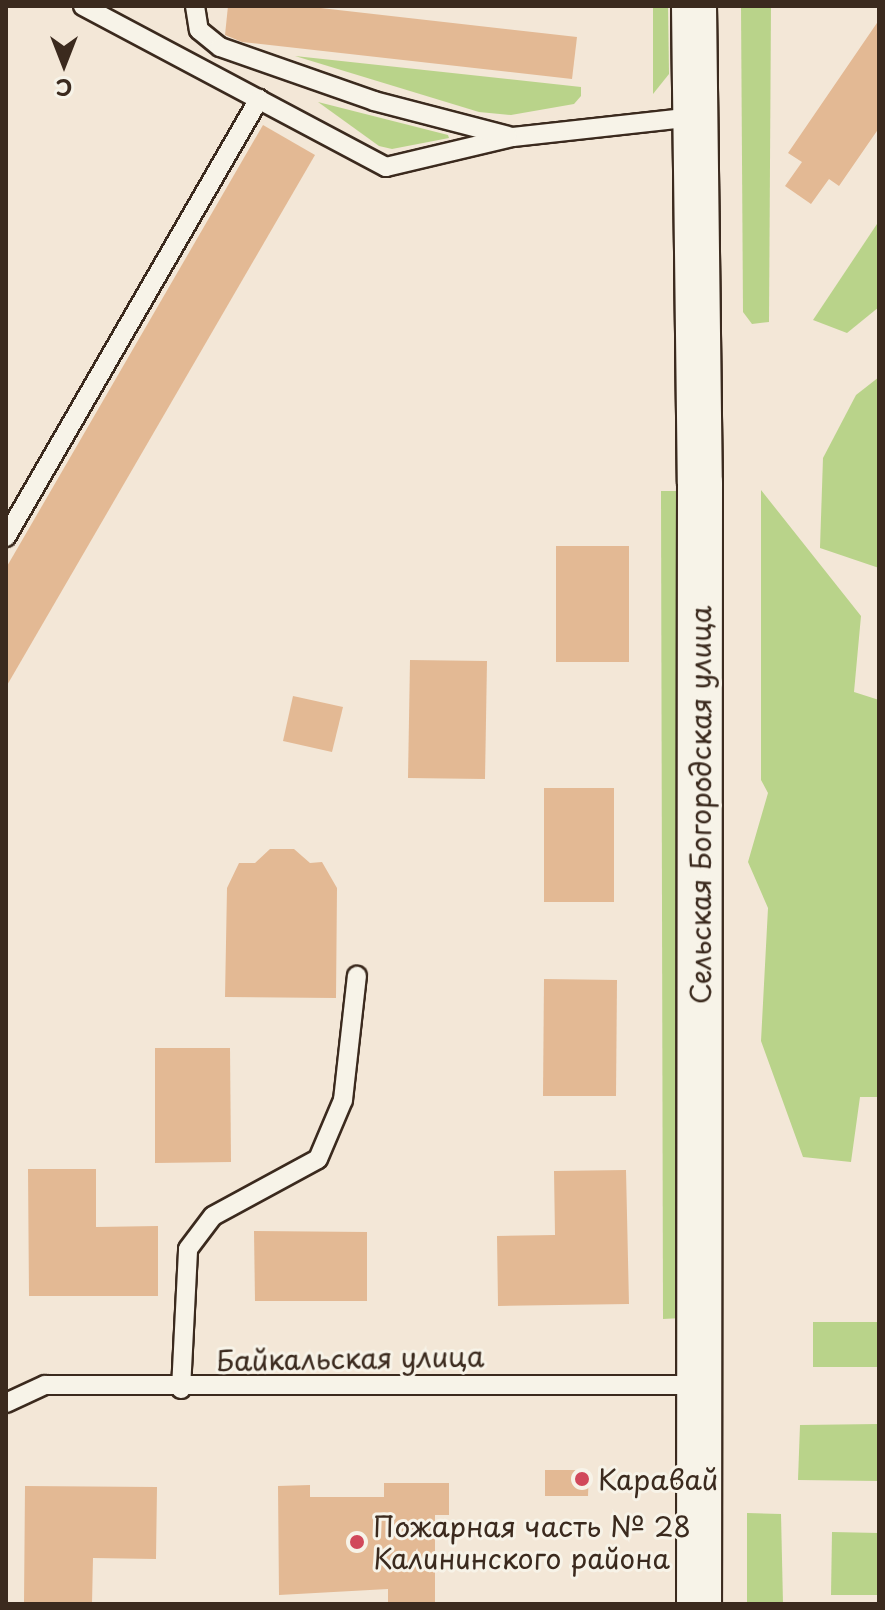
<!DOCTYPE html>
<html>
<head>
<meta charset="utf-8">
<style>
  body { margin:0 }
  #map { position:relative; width:885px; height:1610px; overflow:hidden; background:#f3e7d7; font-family:"Playpen Sans",sans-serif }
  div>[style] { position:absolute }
  .green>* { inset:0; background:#b9d38a }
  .building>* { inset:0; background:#e3b994 }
  .roads { filter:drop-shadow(2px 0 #3b2a1e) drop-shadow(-2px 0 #3b2a1e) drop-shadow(0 2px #3b2a1e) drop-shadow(0 -2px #3b2a1e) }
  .lane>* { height:18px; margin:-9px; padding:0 9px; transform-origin:9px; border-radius:9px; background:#f7f3e8 }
  .secondary>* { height:44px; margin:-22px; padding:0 22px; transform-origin:22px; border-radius:22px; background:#f7f3e8 }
  .dots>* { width:22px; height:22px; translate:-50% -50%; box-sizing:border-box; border:4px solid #f7f3e8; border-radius:50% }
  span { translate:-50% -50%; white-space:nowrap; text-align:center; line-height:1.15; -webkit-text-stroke:6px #f7f3e8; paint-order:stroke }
  .street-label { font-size:28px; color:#3b2a1e }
  .poi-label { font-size:28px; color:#3b2a1e }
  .left { translate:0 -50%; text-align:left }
  .frame { position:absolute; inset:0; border:8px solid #3b2a1e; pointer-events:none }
  .north { position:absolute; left:24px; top:24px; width:80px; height:80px; -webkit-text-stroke:6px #f7f3e8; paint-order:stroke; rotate:180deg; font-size:22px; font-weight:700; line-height:32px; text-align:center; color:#3b2a1e }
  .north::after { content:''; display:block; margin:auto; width:28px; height:36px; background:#3b2a1e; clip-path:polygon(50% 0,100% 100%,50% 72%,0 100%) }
</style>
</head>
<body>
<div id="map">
  <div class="green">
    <div style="clip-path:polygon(653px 6px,668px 6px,669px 74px,653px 94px)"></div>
    <div style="clip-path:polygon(741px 6px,771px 6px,769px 322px,752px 324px,743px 312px)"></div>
    <div style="clip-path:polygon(295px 56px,581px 87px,581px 96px,574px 104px,511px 115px,479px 112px)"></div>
    <div style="clip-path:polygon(318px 102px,448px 135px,449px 138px,392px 149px,379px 146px)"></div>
    <div style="clip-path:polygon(879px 221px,879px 307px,847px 333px,813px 320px)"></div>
    <div style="clip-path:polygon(879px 377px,879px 568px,820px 548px,823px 458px,856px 395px)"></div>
    <div style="clip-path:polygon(761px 490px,861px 616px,854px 692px,879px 700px,879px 1097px,860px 1097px,851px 1162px,803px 1157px,761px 1041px,768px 908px,748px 862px,768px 793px,761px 780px)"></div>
    <div style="clip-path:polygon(661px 491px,680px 491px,682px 1318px,663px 1319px)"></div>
    <div style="clip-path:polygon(813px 1322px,879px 1322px,879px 1367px,813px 1367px)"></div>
    <div style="clip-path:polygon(879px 1424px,879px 1481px,798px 1480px,800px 1425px)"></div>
    <div style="clip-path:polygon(747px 1513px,781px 1514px,783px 1604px,747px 1604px)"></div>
    <div style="clip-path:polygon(832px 1532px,879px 1533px,879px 1595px,831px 1595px)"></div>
  </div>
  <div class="building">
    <div style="clip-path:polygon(228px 6px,303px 6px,577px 37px,572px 79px,242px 42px,225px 35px)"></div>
    <div style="clip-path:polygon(879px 20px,879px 128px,839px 186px,829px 179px,811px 204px,785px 186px,802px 162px,788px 153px)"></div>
    <div style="clip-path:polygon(263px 125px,315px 155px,6px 687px,6px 568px)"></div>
    <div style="clip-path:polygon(556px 546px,629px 546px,629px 662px,556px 662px)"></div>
    <div style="clip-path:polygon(410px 660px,487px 661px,485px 779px,408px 778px)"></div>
    <div style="clip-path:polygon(293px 696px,343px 707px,332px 752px,283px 741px)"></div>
    <div style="clip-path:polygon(544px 788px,614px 788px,614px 902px,544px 902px)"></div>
    <div style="clip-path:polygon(270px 849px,294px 849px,310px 863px,322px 862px,337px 888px,336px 998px,225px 997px,227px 888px,239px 863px,255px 863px)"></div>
    <div style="clip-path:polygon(544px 979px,617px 980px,616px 1096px,543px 1096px)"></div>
    <div style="clip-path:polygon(155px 1048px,230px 1048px,231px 1162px,155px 1163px)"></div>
    <div style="clip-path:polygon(28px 1169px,96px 1169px,96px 1227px,158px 1226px,158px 1296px,29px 1296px)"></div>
    <div style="clip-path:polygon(626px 1170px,629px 1304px,498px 1306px,497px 1236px,555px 1235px,554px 1171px)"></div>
    <div style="clip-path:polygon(254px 1231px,367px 1232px,367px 1301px,255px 1301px)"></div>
    <div style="clip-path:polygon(545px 1470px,589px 1470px,588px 1496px,545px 1496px)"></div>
    <div style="clip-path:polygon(384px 1483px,449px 1483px,449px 1515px,435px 1515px,435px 1604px,388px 1604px,388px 1589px,279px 1595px,278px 1486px,310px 1485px,310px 1497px,384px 1497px)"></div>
    <div style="clip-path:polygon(25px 1486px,157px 1487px,156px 1559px,93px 1558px,92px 1604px,24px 1604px)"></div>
  </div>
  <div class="roads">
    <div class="lane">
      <div style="left:83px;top:6px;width:343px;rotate:28deg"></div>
      <div style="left:386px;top:167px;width:130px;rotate:-13.3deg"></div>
      <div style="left:513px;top:137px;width:182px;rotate:-6.3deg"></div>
      <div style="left:195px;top:6px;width:24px;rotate:81deg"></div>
      <div style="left:199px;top:30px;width:27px;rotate:39deg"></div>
      <div style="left:220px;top:47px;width:163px;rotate:19.3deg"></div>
      <div style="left:374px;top:101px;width:138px;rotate:14.6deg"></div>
      <div style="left:6px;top:537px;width:506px;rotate:-59.99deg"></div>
      <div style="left:181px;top:1389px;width:140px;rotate:-87.1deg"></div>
      <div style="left:188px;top:1249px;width:41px;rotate:-52.9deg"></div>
      <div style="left:213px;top:1216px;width:119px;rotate:-28.5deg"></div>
      <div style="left:318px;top:1159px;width:64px;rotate:-67deg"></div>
      <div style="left:343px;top:1100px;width:125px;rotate:-83.6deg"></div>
      <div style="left:6px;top:1403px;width:43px;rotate:-24.8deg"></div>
      <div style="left:45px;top:1385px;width:655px"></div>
    </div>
    <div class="secondary">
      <div style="left:694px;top:6px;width:477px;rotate:89.3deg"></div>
      <div style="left:700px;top:483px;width:1121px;rotate:90.05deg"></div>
    </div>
  </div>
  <div class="dots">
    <div style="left:582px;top:1479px;background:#d1495b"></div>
    <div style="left:357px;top:1542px;background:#d1495b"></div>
  </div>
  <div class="street-label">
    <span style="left:700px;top:805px;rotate:-90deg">Сельская Богородская улица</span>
    <span style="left:350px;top:1358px;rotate:-1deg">Байкальская улица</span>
  </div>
  <div class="poi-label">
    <span class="left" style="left:598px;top:1479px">Каравай</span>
    <span class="left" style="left:373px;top:1542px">Пожарная часть № 28<br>Калининского района</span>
  </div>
  <div class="frame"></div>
  <div class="north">С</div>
</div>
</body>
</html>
